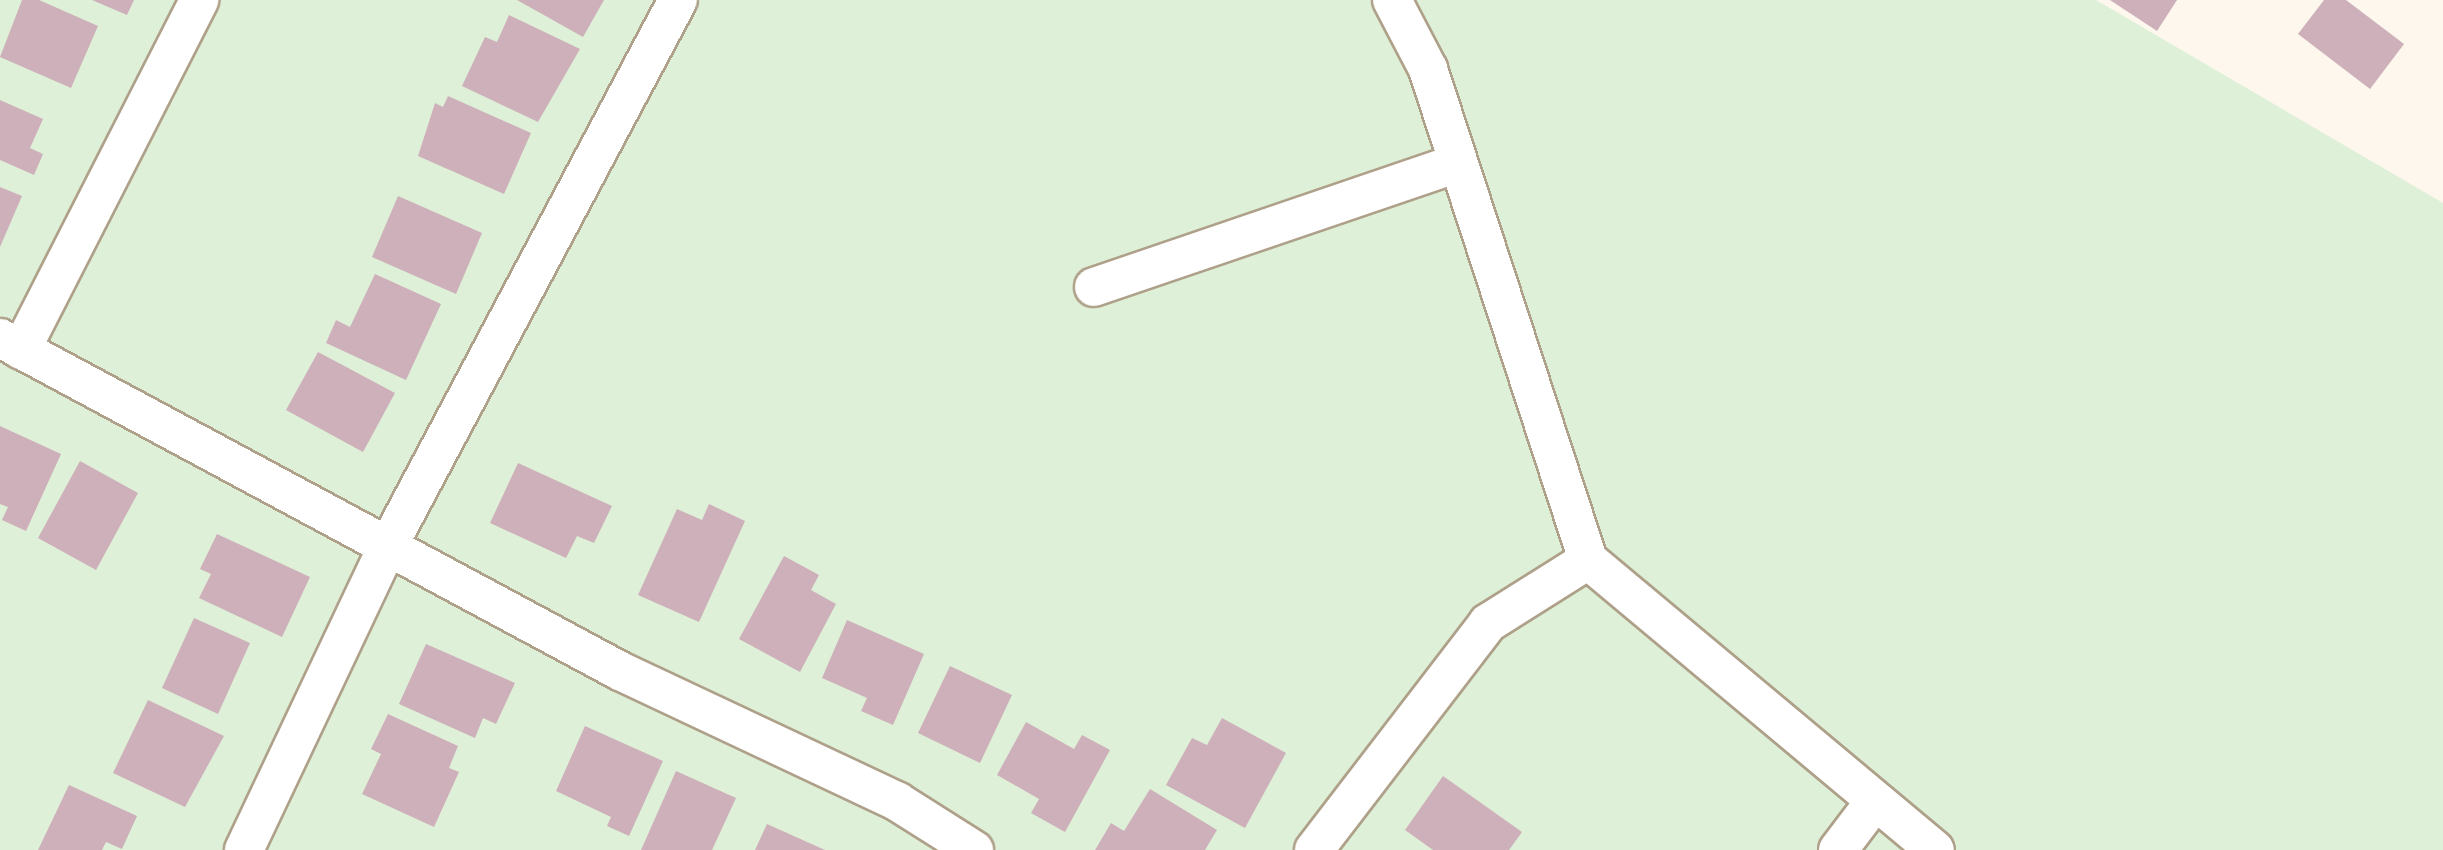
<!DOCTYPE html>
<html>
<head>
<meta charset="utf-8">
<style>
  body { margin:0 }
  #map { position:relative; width:2443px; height:850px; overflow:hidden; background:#fdf7ed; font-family:Poppins,sans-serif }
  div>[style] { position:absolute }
  .green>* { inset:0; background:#dff0d8 }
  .building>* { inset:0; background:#cdb0b9 }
  .roads { filter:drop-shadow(2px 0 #aea089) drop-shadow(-2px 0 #aea089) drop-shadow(0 2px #aea089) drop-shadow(0 -2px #aea089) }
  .minor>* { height:38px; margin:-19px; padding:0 19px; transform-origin:19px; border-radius:19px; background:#fff }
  span { translate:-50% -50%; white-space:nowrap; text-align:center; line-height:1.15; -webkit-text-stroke:10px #fdf7ed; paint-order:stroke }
</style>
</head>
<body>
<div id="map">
  <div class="green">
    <div style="clip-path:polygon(0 0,2096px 0,2443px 203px,2443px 850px,0 850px)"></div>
  </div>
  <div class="building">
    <div style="clip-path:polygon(22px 0,39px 0,98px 26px,71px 88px,0 57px)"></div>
    <div style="clip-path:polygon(92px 0,134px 0,127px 15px)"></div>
    <div style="clip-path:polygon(517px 0,604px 0,583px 37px)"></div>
    <div style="clip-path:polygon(2110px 0,2177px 0,2157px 31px)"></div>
    <div style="clip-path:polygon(2324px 0,2346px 0,2404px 44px,2370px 89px,2298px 34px)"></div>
    <div style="clip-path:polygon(509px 15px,580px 49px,538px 122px,462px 86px,485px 37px,497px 42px)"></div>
    <div style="clip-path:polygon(448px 96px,531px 133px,504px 194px,418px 156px,435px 103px,443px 107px)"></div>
    <div style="clip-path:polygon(0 100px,43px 119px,30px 148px,43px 154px,34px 175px,0 160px)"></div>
    <div style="clip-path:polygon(0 187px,22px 196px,0 247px)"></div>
    <div style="clip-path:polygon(398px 196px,482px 233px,456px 294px,372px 257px)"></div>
    <div style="clip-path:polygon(375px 274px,441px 304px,406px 380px,326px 343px,336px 320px,350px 327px)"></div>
    <div style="clip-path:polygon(318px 352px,395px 393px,363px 452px,286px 410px)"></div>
    <div style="clip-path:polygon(0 426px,61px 454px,26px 531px,2px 520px,8px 507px,0 504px)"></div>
    <div style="clip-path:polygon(80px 461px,138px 493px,96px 570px,38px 538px)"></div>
    <div style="clip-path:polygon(518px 463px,612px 506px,594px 543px,577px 536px,566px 558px,490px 523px)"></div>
    <div style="clip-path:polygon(709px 504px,745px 521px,699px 622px,638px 595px,677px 509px,702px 520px)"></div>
    <div style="clip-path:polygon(217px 534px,310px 577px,282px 637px,199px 598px,211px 574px,200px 569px)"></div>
    <div style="clip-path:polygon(784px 556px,819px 575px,811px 590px,836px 604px,800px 672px,739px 639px)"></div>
    <div style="clip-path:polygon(194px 618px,250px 643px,218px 714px,162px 688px)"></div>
    <div style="clip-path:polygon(847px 620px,924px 654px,893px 725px,861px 711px,867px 698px,822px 678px)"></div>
    <div style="clip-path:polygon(426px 644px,515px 683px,496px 724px,483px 718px,475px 738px,399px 704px)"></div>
    <div style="clip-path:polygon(950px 666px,1012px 695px,980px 763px,918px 733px)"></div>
    <div style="clip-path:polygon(148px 700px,224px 736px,185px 807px,113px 773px)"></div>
    <div style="clip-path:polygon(388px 714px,458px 746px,449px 768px,459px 772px,434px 827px,362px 794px,381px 754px,371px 749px)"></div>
    <div style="clip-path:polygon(1222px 718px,1286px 753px,1245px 828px,1166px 785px,1192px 738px,1207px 745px)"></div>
    <div style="clip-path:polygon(1026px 722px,1074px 749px,1082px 735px,1110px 750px,1065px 832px,1031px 813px,1039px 799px,997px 775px)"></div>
    <div style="clip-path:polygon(585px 726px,663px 761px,629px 836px,607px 826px,611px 817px,556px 791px)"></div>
    <div style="clip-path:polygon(676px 771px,736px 798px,712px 850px,641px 850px)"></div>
    <div style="clip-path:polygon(1443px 776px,1522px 832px,1509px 850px,1433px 850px,1405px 830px)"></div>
    <div style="clip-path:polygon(69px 785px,137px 816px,122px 849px,106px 842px,102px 850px,38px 850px)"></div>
    <div style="clip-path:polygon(1150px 789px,1217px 830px,1205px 850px,1095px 850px,1111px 823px,1124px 831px)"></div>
    <div style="clip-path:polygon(767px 824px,825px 850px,755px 850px)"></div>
  </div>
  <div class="roads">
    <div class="minor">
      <div style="left:1392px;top:0;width:78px;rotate:62.4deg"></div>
      <div style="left:1428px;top:69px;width:516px;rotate:71.95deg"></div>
      <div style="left:1588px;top:560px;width:452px;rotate:39.9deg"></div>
      <div style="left:1094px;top:287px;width:381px;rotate:-18.8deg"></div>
      <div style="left:0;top:338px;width:704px;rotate:28.24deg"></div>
      <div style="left:620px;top:671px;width:307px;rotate:25.2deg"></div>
      <div style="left:898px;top:802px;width:90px;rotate:32.3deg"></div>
      <div style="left:21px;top:350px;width:393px;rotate:-63deg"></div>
      <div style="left:244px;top:850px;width:336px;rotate:-64.7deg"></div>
      <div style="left:388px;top:546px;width:618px;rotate:-62.03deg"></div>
      <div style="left:1314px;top:850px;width:286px;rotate:-52.5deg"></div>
      <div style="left:1488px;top:623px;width:118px;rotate:-32.2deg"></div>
      <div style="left:1838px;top:850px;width:61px;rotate:-52.9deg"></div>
    </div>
  </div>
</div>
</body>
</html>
